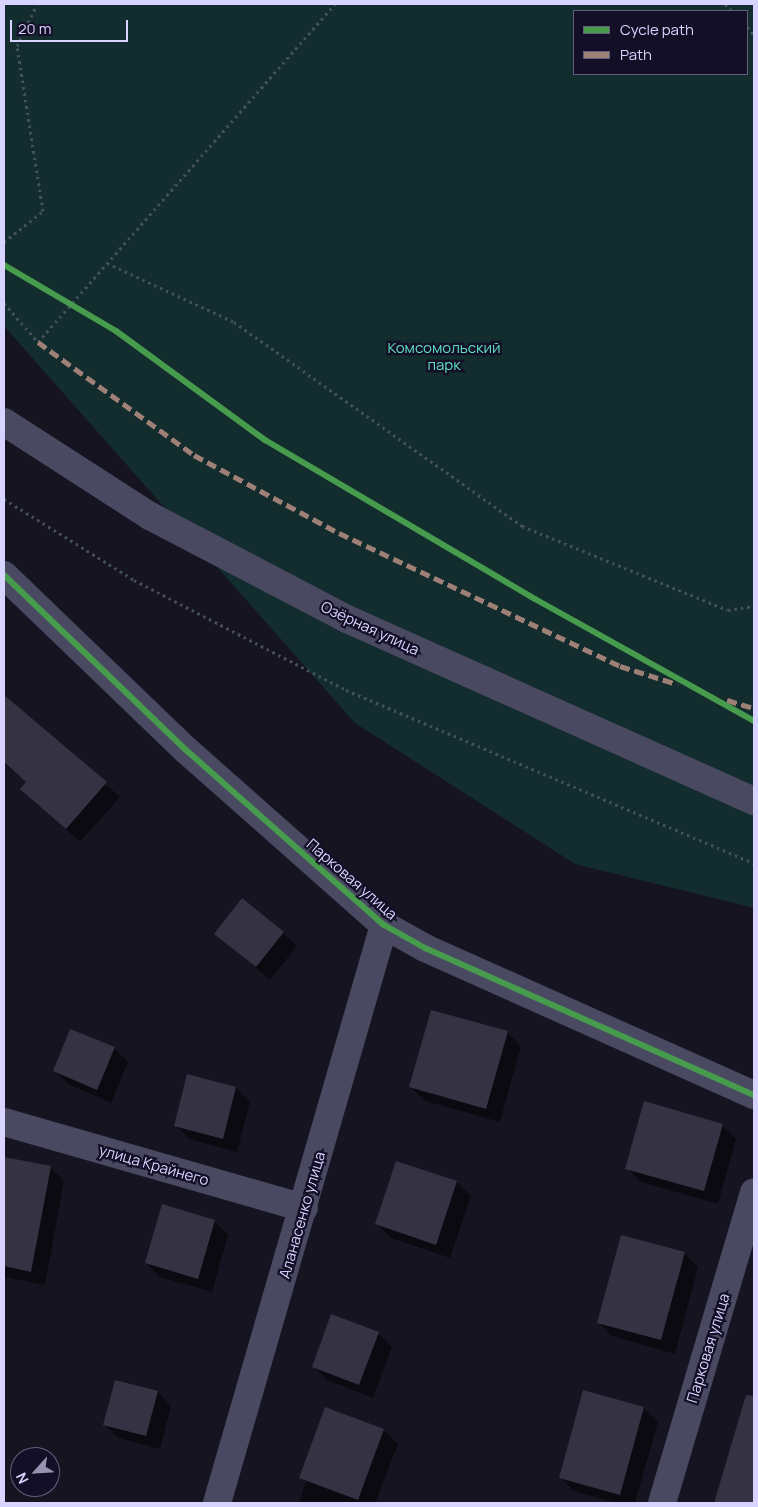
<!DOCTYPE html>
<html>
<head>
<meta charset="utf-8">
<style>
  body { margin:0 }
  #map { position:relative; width:758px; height:1507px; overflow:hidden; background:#161421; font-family:Manrope,sans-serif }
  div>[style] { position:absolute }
  .green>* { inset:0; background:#132c2d }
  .shadow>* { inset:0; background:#0007 }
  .building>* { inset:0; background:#343243 }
  .path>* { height:3px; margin-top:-1.5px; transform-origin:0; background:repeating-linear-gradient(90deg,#44505f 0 2.5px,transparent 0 6.5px) }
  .minor>* { height:28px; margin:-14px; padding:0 14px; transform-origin:14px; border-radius:14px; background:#4a4962 }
  .quiet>* { height:5px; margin-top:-2.5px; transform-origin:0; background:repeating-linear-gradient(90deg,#9e8076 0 10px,transparent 0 15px) }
  .cycleway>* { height:6px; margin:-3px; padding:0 3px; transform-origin:3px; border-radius:3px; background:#469c4c }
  span { translate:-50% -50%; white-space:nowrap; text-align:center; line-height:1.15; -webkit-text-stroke:4.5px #130f26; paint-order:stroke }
  .park-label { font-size:15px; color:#5fe0c0 }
  .street-label { font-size:15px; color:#d9d4ff }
  .frame { position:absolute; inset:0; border:5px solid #d9d4ff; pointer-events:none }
  .legend { position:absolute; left:573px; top:10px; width:175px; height:65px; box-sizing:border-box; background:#130f26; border:1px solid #625e7d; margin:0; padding:6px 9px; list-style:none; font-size:15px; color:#d9d4ff }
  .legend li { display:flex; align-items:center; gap:10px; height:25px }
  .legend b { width:25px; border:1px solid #625e7d }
  .north { position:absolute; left:10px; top:1447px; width:50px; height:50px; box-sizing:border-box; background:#130f26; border:1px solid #625e7d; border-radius:50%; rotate:244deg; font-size:14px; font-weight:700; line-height:20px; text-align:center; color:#d9d4ff }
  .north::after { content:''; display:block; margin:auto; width:18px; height:22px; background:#9591b1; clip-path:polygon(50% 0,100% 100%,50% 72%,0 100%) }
  .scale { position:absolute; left:10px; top:20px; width:118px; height:22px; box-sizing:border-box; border:2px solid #d9d4ff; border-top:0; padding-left:6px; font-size:15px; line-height:18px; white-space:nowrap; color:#d9d4ff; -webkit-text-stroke:4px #130f26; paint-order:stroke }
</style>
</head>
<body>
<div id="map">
  <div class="green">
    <div style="clip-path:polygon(evenodd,4px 4px,754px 4px,754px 908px,575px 864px,355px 723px,4px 326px,4px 4px,574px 11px,747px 11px,747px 74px,574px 74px,574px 11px)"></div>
  </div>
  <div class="shadow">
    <div style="clip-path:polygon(4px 695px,120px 797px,80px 842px,36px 802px,27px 783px,4px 763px)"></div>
    <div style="clip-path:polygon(283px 933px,297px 946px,270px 980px,216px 934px)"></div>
    <div style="clip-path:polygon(507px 1032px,521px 1046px,500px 1122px,425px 1101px,411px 1087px)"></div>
    <div style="clip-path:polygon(114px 1048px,128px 1062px,111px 1103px,68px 1084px,54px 1070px)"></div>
    <div style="clip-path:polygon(188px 1076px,236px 1088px,250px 1102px,237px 1152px,189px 1139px,176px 1125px)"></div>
    <div style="clip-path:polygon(722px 1125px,736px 1139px,718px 1204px,641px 1182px,627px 1168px)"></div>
    <div style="clip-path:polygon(4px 1158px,50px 1167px,64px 1181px,45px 1285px,4px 1277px)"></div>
    <div style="clip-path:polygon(397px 1162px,457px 1182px,471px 1196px,450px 1258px,391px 1238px,377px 1224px)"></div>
    <div style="clip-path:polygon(214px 1221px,228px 1235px,212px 1292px,160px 1277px,146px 1263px)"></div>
    <div style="clip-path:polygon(684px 1253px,698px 1267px,675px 1354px,612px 1336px,598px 1322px)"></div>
    <div style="clip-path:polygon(378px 1333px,392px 1347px,373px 1398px,327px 1380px,313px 1366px)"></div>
    <div style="clip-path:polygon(158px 1392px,171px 1406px,160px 1449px,118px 1438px,104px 1424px)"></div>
    <div style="clip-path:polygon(644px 1408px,658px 1422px,635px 1503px,617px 1503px,574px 1491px,560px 1477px)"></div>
    <div style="clip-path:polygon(742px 1412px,754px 1416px,754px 1503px,715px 1503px)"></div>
    <div style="clip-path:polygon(384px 1430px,398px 1444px,375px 1503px,299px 1503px,306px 1482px,301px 1478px)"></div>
  </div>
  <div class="building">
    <div style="clip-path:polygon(4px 695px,107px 782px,66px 829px,20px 789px,26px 782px,4px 762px)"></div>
    <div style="clip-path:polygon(242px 898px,284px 932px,256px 967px,214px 934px)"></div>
    <div style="clip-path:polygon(431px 1010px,508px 1031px,486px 1109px,409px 1087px)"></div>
    <div style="clip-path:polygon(70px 1029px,115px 1047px,97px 1090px,53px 1071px)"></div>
    <div style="clip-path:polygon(187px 1074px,236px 1087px,223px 1139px,174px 1126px)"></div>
    <div style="clip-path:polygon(644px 1101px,723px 1124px,704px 1191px,625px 1169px)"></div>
    <div style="clip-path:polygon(4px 1157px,51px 1166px,31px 1272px,4px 1266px)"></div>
    <div style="clip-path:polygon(396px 1161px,457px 1181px,436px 1245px,375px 1224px)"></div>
    <div style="clip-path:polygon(162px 1204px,215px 1220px,198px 1279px,145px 1263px)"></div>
    <div style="clip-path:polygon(621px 1235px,685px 1252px,661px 1340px,597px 1323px)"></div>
    <div style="clip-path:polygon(331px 1314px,379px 1332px,359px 1385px,312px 1367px)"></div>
    <div style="clip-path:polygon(115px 1380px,158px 1391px,146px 1436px,103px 1425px)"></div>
    <div style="clip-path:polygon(583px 1390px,644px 1407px,620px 1495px,559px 1478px)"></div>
    <div style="clip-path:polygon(746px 1395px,754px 1396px,754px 1503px,714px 1503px)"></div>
    <div style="clip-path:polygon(325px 1407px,384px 1429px,358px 1500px,299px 1478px)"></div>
  </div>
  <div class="path">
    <div style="left:725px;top:4px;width:10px;rotate:45deg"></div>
    <div style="left:747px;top:27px;width:11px;rotate:49deg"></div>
    <div style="left:4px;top:242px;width:50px;rotate:-38.5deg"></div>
    <div style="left:43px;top:211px;width:167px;rotate:-99deg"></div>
    <div style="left:17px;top:46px;width:47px;rotate:-64.5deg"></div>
    <div style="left:107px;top:263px;width:140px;rotate:24.9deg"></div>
    <div style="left:234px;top:322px;width:353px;rotate:35.3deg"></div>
    <div style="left:522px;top:526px;width:222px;rotate:22.2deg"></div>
    <div style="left:728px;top:610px;width:26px;rotate:-9deg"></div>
    <div style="left:4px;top:303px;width:52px;rotate:48.9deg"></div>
    <div style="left:38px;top:342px;width:450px;rotate:-48.7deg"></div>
    <div style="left:4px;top:499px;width:153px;rotate:31.9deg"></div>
    <div style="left:134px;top:580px;width:239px;rotate:27.4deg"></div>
    <div style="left:346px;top:690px;width:443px;rotate:23deg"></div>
  </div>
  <div class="minor">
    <div style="left:4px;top:422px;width:174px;rotate:32.8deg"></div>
    <div style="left:150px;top:516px;width:222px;rotate:27.6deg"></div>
    <div style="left:347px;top:619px;width:446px;rotate:24.1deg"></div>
    <div style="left:4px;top:575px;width:252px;rotate:43.9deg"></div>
    <div style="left:186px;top:750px;width:264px;rotate:41.5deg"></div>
    <div style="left:384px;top:925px;width:47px;rotate:29.3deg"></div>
    <div style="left:425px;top:948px;width:360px;rotate:24.1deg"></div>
    <div style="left:4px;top:1122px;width:312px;rotate:16deg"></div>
    <div style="left:217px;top:1503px;width:602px;rotate:-73.88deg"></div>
    <div style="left:662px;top:1503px;width:324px;rotate:-73.5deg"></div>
  </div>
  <div class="quiet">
    <div style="left:38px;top:342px;width:193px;rotate:35.9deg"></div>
    <div style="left:194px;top:455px;width:165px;rotate:28.3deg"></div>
    <div style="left:339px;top:533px;width:311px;rotate:25.3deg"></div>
    <div style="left:620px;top:666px;width:60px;rotate:17.5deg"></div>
    <div style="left:727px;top:700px;width:28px;rotate:17deg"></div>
  </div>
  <div class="cycleway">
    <div style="left:4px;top:265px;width:130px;rotate:30.5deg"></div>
    <div style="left:116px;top:331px;width:185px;rotate:36.2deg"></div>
    <div style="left:265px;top:440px;width:313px;rotate:30.5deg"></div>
    <div style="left:535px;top:599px;width:251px;rotate:29.1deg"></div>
    <div style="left:4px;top:575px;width:252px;rotate:43.9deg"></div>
    <div style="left:186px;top:750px;width:264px;rotate:41.5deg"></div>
    <div style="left:384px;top:925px;width:47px;rotate:29.3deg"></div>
    <div style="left:425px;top:948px;width:360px;rotate:24.1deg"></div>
  </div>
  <div class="park-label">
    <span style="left:444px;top:356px">Комсомольский<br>парк</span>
  </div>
  <div class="street-label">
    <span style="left:370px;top:628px;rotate:25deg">Озёрная улица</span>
    <span style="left:352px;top:879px;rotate:41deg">Парковая улица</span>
    <span style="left:154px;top:1165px;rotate:16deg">улица Крайнего</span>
    <span style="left:302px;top:1215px;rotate:-74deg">Аланасенко улица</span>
    <span style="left:708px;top:1348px;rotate:-73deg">Парковая улица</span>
  </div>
  <div class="frame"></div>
  <ul class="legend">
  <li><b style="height:6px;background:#469c4c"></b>Cycle path</li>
  <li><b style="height:6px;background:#9e8076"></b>Path</li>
  </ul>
  <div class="north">N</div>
  <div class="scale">20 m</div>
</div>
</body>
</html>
